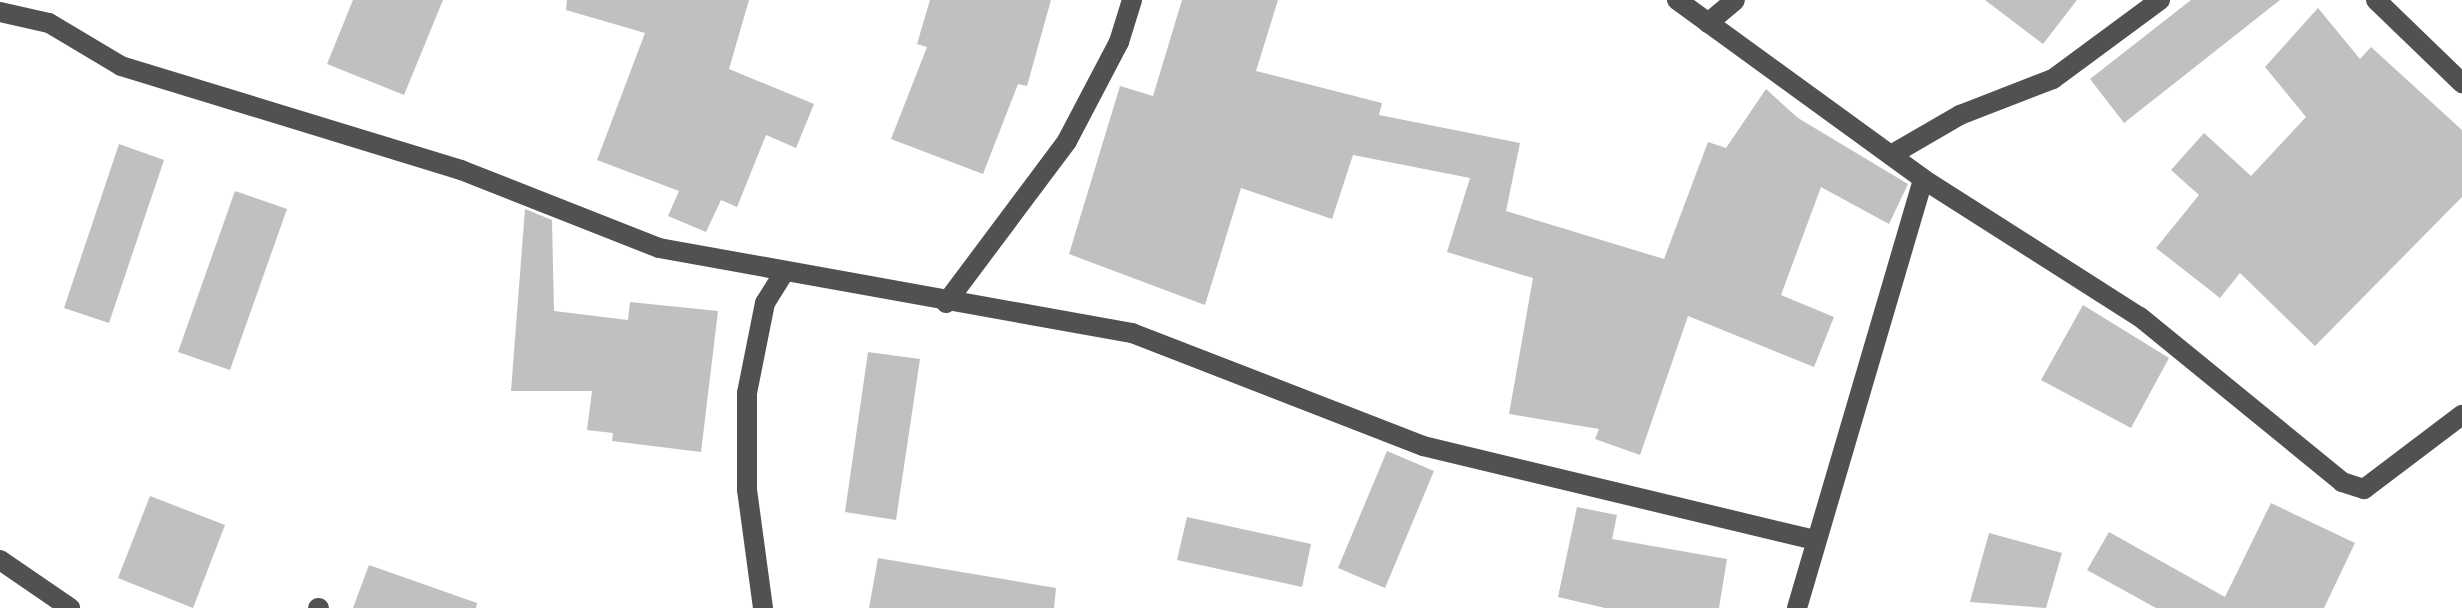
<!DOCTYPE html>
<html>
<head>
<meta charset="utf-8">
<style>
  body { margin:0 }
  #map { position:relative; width:2462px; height:608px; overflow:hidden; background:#fff; font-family:Poppins,sans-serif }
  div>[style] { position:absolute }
  .building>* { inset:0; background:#c0c0c0 }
  .minor>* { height:20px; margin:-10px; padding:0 10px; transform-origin:10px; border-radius:10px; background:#515151 }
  span { translate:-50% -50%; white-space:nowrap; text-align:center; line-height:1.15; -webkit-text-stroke:8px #fff; paint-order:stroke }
</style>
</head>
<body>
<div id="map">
  <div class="building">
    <div style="clip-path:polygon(353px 0,443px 0,404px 95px,327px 64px)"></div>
    <div style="clip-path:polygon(567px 0,749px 0,729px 69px,814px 104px,796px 148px,766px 135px,737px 207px,721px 200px,706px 232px,668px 216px,679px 191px,597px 160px,645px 33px,566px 10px)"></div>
    <div style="clip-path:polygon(930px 0,1051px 0,1027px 86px,1018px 84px,983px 174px,891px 139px,927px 47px,917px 44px)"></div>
    <div style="clip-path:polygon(1182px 0,1278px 0,1256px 71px,1382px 103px,1379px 115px,1520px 143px,1506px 211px,1664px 259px,1708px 142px,1726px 148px,1766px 89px,1798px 118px,1908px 184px,1889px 224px,1821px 187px,1781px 295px,1834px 317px,1814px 367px,1688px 316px,1640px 455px,1595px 439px,1599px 429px,1509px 414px,1533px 278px,1447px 252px,1470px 178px,1353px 155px,1332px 219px,1241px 188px,1205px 305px,1069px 254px,1120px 86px,1153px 96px)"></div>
    <div style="clip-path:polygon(1985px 0,2077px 0,2043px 44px)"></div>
    <div style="clip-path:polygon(2191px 0,2280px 0,2124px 123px,2090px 79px)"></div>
    <div style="clip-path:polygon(2318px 8px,2360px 59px,2371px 47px,2462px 130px,2462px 197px,2315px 346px,2240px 273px,2220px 298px,2156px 248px,2199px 195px,2171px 170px,2204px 133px,2251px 176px,2306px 117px,2265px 67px)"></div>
    <div style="clip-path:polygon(119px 144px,164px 160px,109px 323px,64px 308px)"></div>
    <div style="clip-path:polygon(235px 191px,287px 209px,230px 370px,178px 352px)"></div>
    <div style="clip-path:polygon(525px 209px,552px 220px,554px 311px,628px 320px,630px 302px,718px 311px,701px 452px,612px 441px,613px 433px,587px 430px,592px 391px,511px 391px)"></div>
    <div style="clip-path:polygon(2083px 305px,2169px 358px,2131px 428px,2041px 380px)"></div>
    <div style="clip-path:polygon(868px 352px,920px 359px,896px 520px,845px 512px)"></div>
    <div style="clip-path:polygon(1387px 451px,1434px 471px,1385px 588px,1338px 568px)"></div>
    <div style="clip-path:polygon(150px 496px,225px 525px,193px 608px,118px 578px)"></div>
    <div style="clip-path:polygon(2271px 503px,2355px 543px,2324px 608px,2156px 608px,2087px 570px,2109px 532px,2225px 597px)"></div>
    <div style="clip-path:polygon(1577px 507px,1617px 515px,1612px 539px,1727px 559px,1719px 608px,1605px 608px,1558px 597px)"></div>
    <div style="clip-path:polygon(1187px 517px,1311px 544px,1302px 587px,1177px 560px)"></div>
    <div style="clip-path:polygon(1989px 533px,2062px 553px,2046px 608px,1970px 602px)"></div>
    <div style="clip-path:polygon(878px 558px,1056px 588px,1054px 608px,869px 608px)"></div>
    <div style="clip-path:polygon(369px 565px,477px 603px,476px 608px,353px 608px)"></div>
  </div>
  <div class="minor">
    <div style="left:1677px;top:0;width:304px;rotate:36deg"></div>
    <div style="left:1923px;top:179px;width:257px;rotate:32.5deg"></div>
    <div style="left:2140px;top:317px;width:261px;rotate:39.2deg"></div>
    <div style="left:2342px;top:482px;width:23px;rotate:18deg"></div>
    <div style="left:2364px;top:489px;width:123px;rotate:-37.1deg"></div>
    <div style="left:2376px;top:0;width:120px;rotate:44deg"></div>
    <div style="left:0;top:12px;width:50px;rotate:12.7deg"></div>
    <div style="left:49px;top:23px;width:84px;rotate:30.8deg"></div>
    <div style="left:121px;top:66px;width:356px;rotate:17deg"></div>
    <div style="left:461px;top:170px;width:213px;rotate:21.5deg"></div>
    <div style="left:659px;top:248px;width:481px;rotate:10.2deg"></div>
    <div style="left:1132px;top:333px;width:312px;rotate:21.2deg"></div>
    <div style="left:1423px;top:446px;width:402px;rotate:13.5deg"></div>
    <div style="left:1708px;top:23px;width:35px;rotate:-40deg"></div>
    <div style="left:1891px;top:155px;width:80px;rotate:-30.1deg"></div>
    <div style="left:1960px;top:115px;width:100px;rotate:-21.2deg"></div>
    <div style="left:2053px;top:79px;width:133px;rotate:-36.4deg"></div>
    <div style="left:946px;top:303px;width:202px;rotate:-53.2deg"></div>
    <div style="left:1067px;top:141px;width:112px;rotate:-62.3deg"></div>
    <div style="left:1119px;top:42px;width:44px;rotate:-72.8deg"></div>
    <div style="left:0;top:560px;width:85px;rotate:34.4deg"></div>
    <div style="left:318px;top:608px;width:1px"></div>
    <div style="left:763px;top:608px;width:119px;rotate:-97.7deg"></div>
    <div style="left:747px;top:490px;width:97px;rotate:-90deg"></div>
    <div style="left:747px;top:393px;width:92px;rotate:-78.7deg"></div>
    <div style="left:765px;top:303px;width:36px;rotate:-58deg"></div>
    <div style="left:1797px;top:608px;width:447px;rotate:-73.6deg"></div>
  </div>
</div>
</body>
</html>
